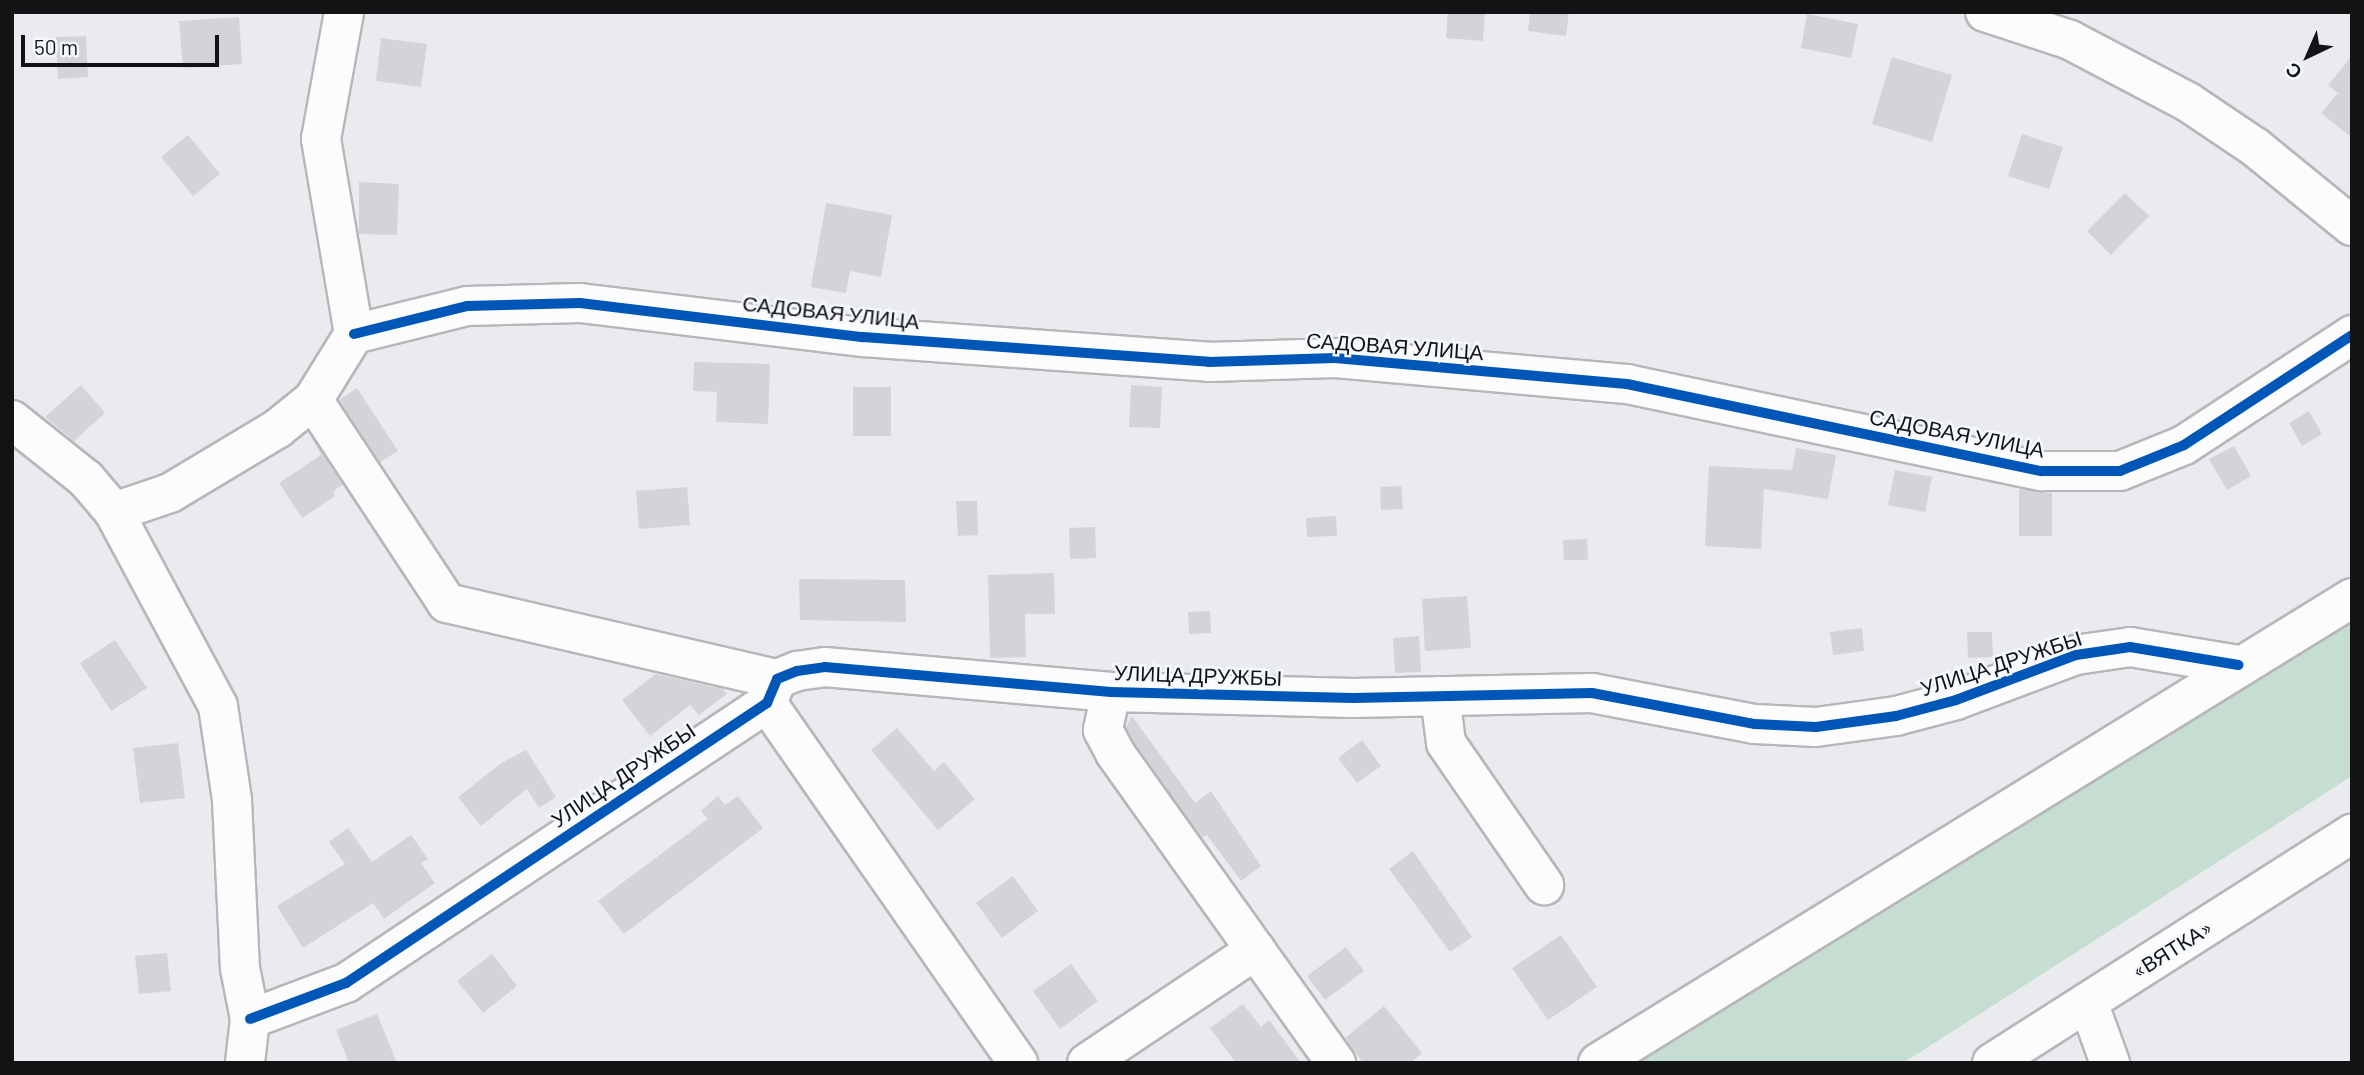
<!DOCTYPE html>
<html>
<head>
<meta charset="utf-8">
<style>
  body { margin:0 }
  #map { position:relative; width:2364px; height:1075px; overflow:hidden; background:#eaebef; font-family:Barlow,sans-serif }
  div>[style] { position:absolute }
  .green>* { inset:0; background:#c6ddd1 }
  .building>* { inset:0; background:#d3d4d7 }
  .roads { filter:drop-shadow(2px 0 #b6b7bb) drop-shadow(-2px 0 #b6b7bb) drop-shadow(0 2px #b6b7bb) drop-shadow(0 -2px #b6b7bb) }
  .minor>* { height:38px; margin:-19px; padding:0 19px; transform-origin:19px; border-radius:19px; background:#fcfcfd }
  .major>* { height:38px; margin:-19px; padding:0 19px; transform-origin:19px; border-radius:19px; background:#fcfcfd }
  .cycleway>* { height:10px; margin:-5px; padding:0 5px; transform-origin:5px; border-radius:5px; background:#0057b8 }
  span { translate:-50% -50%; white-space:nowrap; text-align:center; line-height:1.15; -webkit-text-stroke:5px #f5f8fe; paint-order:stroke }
  .street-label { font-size:21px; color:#121315 }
  .frame { position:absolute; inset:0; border:14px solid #121315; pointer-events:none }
  .north { position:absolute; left:2273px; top:21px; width:70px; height:70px; -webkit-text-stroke:5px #f5f8fe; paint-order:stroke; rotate:224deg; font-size:19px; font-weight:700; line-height:28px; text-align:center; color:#121315 }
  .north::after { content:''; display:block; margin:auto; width:24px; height:32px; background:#121315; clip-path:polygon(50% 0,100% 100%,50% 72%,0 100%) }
  .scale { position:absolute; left:21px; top:35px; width:198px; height:32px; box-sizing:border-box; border:4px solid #121315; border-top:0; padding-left:9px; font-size:21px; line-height:24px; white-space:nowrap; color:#121315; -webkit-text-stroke:5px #f5f8fe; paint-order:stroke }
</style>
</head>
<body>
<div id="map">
  <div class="green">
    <div style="clip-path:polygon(2352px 611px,2352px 776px,1903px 1063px,1630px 1063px)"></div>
  </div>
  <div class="building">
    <div style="clip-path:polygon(1448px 12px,1485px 12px,1483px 41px,1446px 38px)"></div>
    <div style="clip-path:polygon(1530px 12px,1569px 12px,1566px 36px,1528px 31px)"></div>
    <div style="clip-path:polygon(1807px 14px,1858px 24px,1851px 58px,1801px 48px)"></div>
    <div style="clip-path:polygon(239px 17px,242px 64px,183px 68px,179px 21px)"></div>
    <div style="clip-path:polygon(86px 36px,88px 77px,58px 79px,56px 37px)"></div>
    <div style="clip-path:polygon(381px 38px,427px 44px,421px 87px,376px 81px)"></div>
    <div style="clip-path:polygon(2352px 56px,2352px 138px,2321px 113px,2338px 93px,2328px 85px)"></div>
    <div style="clip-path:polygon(1892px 57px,1952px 75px,1932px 142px,1872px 124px)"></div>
    <div style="clip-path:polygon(2022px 134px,2063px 147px,2049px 189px,2008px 176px)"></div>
    <div style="clip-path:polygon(188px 135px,220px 174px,193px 196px,161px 157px)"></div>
    <div style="clip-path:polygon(359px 182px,399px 184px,397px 235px,359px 234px)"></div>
    <div style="clip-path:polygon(2125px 193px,2149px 216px,2111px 255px,2087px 231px)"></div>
    <div style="clip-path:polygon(826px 203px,892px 215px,881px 277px,850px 271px,846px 293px,811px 287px)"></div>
    <div style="clip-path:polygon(694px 362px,770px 364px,768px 424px,716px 422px,717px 392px,693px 391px)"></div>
    <div style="clip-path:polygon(81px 385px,105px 413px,74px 441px,45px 417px)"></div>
    <div style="clip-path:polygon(1131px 385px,1162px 387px,1160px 428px,1129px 427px)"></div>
    <div style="clip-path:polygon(853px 387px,891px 387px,891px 436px,853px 436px)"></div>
    <div style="clip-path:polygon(357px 388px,398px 451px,380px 462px,339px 400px)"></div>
    <div style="clip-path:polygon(2309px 411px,2322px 434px,2302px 446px,2289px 423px)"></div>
    <div style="clip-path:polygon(312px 438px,343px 485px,333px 491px,335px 496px,302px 518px,279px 483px,321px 455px)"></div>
    <div style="clip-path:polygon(2234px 446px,2251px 476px,2227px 490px,2209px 459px)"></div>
    <div style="clip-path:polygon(1796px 448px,1836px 455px,1828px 499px,1764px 489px,1761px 549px,1705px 546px,1709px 466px,1792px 470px)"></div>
    <div style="clip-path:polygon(1895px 470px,1932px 477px,1925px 512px,1888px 505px)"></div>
    <div style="clip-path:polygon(1401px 486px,1403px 509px,1381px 510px,1380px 487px)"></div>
    <div style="clip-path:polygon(687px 487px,690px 525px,639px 529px,636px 491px)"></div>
    <div style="clip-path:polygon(2019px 489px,2052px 493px,2052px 536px,2019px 536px)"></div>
    <div style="clip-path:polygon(956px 501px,977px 501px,978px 535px,958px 536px)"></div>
    <div style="clip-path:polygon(1336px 516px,1337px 536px,1307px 537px,1306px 518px)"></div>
    <div style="clip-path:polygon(1095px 527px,1096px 558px,1070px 559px,1069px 528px)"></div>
    <div style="clip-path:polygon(1587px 539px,1588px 560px,1564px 560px,1563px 540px)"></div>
    <div style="clip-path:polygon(1054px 573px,1055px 614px,1025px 614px,1026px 657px,990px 658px,988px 575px)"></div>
    <div style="clip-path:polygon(799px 579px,905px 580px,906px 622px,800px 620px)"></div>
    <div style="clip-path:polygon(1467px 596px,1471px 648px,1425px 651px,1422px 599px)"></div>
    <div style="clip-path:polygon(1210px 611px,1211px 633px,1189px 634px,1188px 612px)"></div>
    <div style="clip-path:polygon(1862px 628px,1864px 651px,1833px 655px,1830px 632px)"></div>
    <div style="clip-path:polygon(1967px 632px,1992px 632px,1993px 657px,1968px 658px)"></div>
    <div style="clip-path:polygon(1419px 636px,1421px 672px,1395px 673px,1393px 638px)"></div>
    <div style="clip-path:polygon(115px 640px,147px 688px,111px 711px,80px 663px)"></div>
    <div style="clip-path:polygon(656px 674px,723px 689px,727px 694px,699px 715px,690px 705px,650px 736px,622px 700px)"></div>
    <div style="clip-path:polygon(1132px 716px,1195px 803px,1211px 791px,1261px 866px,1241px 881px,1207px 835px,1202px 838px,1134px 742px,1126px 727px)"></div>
    <div style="clip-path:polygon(897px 728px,934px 771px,944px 762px,975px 799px,938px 830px,871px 750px)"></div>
    <div style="clip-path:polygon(1362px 740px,1381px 766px,1357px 783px,1338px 758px)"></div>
    <div style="clip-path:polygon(178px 743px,185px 798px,140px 803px,133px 748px)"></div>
    <div style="clip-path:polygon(526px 750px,556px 797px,539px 808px,527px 789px,481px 826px,458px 797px,500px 764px)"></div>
    <div style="clip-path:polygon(718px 796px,725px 805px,738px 796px,763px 828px,624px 934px,598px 901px,708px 819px,701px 811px)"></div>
    <div style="clip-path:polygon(348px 828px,372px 862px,411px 835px,428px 859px,421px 863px,435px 883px,384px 919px,373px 903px,303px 948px,277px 906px,345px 864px,329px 842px)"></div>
    <div style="clip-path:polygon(1413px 851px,1472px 937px,1450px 952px,1389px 869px)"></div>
    <div style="clip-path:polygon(1013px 876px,1038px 911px,1002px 938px,976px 903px)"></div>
    <div style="clip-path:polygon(1561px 935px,1597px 987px,1548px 1020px,1512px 968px)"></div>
    <div style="clip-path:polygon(1346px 947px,1364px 971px,1325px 1000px,1307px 976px)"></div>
    <div style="clip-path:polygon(167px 953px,171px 991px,139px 994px,135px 956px)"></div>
    <div style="clip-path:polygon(492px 954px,517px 986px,483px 1013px,457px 981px)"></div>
    <div style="clip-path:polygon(1071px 964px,1098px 1001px,1060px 1029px,1033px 991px)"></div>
    <div style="clip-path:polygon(1243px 1004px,1261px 1027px,1269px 1020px,1301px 1063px,1236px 1063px,1210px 1028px)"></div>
    <div style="clip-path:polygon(1384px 1006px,1422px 1053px,1410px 1063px,1363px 1063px,1345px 1038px)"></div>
    <div style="clip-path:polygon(377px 1014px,397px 1063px,349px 1063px,336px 1030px)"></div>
  </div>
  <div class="roads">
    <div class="minor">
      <div style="left:1985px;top:12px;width:89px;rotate:18.2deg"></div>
      <div style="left:2070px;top:40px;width:133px;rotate:27.7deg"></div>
      <div style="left:2188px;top:102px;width:81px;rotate:33.9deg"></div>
      <div style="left:2255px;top:147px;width:125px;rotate:39.2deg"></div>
      <div style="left:354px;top:334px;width:116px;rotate:-13.9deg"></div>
      <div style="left:467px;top:306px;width:113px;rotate:-1.5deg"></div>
      <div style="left:580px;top:303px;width:285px;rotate:6.9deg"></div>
      <div style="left:863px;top:337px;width:347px;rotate:4.1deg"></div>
      <div style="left:1209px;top:362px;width:126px;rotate:-1.8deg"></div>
      <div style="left:1335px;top:358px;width:293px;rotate:5.1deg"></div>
      <div style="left:1627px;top:384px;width:423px;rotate:11.9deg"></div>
      <div style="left:2041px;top:471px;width:79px"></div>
      <div style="left:2120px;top:471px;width:69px;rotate:-22.1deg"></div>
      <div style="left:2184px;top:445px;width:201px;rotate:-33.2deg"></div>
      <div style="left:313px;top:400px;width:243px;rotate:56.6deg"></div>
      <div style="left:447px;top:603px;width:339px;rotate:13deg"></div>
      <div style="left:12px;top:420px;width:95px;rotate:38.6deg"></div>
      <div style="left:86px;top:479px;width:43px;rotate:49.7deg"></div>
      <div style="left:114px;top:512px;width:220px;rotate:61.8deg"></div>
      <div style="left:218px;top:706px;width:95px;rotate:81.5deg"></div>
      <div style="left:232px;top:800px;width:168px;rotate:87.3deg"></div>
      <div style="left:240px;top:968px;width:52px;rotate:78.9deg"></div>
      <div style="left:250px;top:1019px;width:44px;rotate:96.5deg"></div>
      <div style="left:114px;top:512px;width:59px;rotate:-18.7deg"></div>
      <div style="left:170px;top:493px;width:125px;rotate:-30.9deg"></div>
      <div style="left:277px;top:429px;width:46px;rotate:-38.9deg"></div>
      <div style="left:313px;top:400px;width:78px;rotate:-58.2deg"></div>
      <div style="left:354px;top:334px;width:198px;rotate:-99.6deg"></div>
      <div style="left:321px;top:139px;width:129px;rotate:-79.7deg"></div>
      <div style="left:1111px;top:692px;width:39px;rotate:102deg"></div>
      <div style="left:1103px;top:730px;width:26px;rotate:62deg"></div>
      <div style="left:1115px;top:753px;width:381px;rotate:54.5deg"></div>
      <div style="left:1440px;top:696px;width:47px;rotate:82.7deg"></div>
      <div style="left:1446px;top:743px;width:173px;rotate:55.4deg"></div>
      <div style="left:767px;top:703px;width:439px;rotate:55.1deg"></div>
      <div style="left:2088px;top:1002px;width:65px;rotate:70.2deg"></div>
      <div style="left:250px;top:1019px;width:103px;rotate:-20.6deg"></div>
      <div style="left:346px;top:983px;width:506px;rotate:-33.63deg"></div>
      <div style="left:767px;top:703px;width:26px;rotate:-67deg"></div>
      <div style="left:777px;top:679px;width:22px;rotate:-22deg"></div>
      <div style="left:797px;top:671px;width:28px;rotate:-8deg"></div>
      <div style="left:825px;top:667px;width:287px;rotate:5deg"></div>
      <div style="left:1111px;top:692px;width:242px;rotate:1.4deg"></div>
      <div style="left:1353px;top:698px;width:239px;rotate:-1.2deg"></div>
      <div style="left:1592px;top:693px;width:166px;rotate:10.8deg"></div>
      <div style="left:1755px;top:724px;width:61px;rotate:2.8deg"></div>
      <div style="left:1816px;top:727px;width:81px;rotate:-7.8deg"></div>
      <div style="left:1896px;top:716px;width:62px;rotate:-14.9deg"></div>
      <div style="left:1956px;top:700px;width:128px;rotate:-20.6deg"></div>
      <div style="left:2076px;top:655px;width:55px;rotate:-8.4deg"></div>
      <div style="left:2130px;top:647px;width:110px;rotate:9.4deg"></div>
      <div style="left:1087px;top:1063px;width:203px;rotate:-33.8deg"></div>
      <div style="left:1598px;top:1063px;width:886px;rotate:-31.66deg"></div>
    </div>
    <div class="major">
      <div style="left:1992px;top:1063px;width:427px;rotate:-32.5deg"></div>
    </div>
  </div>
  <div class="cycleway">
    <div style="left:354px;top:334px;width:116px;rotate:-13.9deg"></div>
    <div style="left:467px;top:306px;width:113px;rotate:-1.5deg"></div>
    <div style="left:580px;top:303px;width:285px;rotate:6.9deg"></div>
    <div style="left:863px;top:337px;width:347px;rotate:4.1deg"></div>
    <div style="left:1209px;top:362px;width:126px;rotate:-1.8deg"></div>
    <div style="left:1335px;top:358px;width:293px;rotate:5.1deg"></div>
    <div style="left:1627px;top:384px;width:423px;rotate:11.9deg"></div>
    <div style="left:2041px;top:471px;width:79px"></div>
    <div style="left:2120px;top:471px;width:69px;rotate:-22.1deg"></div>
    <div style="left:2184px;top:445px;width:201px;rotate:-33.2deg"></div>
    <div style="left:250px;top:1019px;width:103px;rotate:-20.6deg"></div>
    <div style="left:346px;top:983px;width:506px;rotate:-33.63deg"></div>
    <div style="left:767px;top:703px;width:26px;rotate:-67deg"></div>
    <div style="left:777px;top:679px;width:22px;rotate:-22deg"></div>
    <div style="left:797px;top:671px;width:28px;rotate:-8deg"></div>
    <div style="left:825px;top:667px;width:287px;rotate:5deg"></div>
    <div style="left:1111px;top:692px;width:242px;rotate:1.4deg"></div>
    <div style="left:1353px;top:698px;width:239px;rotate:-1.2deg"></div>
    <div style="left:1592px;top:693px;width:166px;rotate:10.8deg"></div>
    <div style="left:1755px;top:724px;width:61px;rotate:2.8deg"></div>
    <div style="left:1816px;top:727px;width:81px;rotate:-7.8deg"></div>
    <div style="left:1896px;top:716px;width:62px;rotate:-14.9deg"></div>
    <div style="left:1956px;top:700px;width:128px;rotate:-20.6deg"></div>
    <div style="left:2076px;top:655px;width:55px;rotate:-8.4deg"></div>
    <div style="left:2130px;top:647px;width:110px;rotate:9.4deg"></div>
  </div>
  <div class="street-label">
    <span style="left:831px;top:312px;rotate:6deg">САДОВАЯ УЛИЦА</span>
    <span style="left:1395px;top:346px;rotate:4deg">САДОВАЯ УЛИЦА</span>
    <span style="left:1957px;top:433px;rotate:11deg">САДОВАЯ УЛИЦА</span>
    <span style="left:2001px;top:663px;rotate:-18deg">УЛИЦА ДРУЖБЫ</span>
    <span style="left:1198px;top:675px;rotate:2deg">УЛИЦА ДРУЖБЫ</span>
    <span style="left:623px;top:775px;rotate:-34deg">УЛИЦА ДРУЖБЫ</span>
    <span style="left:2172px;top:949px;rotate:-32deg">«ВЯТКА»</span>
  </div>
  <div class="frame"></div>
  <div class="north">С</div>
  <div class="scale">50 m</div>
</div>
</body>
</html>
